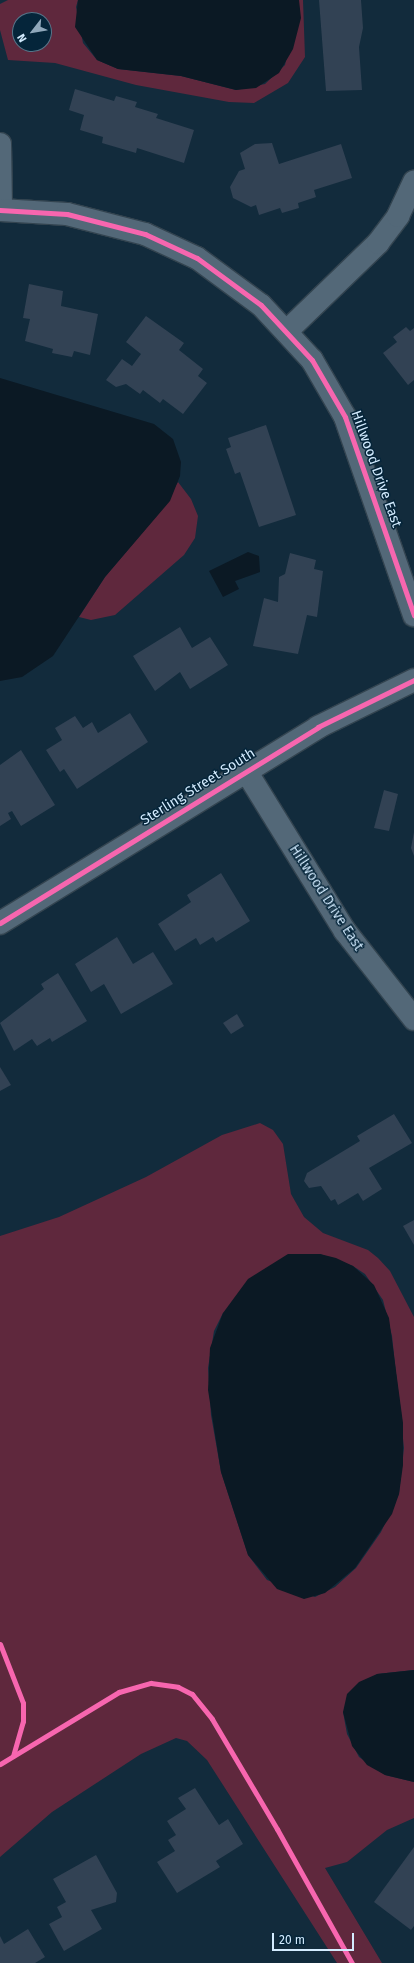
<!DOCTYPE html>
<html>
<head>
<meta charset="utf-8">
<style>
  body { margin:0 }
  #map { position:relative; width:414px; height:1963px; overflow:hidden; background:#122b3c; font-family:"Fira Sans",sans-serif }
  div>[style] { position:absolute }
  .green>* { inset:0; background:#5f283d }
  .water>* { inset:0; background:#0b1924 }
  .building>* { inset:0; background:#324254 }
  .roads { filter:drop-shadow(1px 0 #334450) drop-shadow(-1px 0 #334450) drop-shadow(0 1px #334450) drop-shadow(0 -1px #334450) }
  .minor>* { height:22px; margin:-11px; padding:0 11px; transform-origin:11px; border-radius:11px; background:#536878 }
  .tertiary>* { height:22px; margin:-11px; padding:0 11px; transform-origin:11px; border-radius:11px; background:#536878 }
  .cycleway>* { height:5px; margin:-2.5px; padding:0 2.5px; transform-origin:2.5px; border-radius:2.5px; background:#f766af }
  span { translate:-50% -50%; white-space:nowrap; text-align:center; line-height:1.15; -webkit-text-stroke:3px #05253a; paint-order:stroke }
  .street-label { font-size:14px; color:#d4ecff }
  .north { position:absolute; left:12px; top:12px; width:40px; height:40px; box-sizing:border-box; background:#05253a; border:1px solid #587589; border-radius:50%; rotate:239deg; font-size:11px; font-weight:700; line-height:16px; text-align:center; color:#d4ecff }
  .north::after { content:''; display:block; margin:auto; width:14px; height:18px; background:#90a8bb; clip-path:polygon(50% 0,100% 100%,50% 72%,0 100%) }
  .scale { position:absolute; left:272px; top:1933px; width:82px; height:18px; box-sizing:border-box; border:2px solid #d4ecff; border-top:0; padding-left:5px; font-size:12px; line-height:14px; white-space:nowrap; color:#d4ecff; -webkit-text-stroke:3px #05253a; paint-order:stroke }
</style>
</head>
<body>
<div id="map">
  <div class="green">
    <div style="clip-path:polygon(evenodd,8px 0,78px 0,76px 7px,83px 43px,97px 60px,118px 69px,181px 76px,236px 90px,265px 84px,285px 65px,299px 0,303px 0,305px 57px,288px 83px,254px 103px,229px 102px,136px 85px,55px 63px,8px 60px,0 30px,0 4px,8px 0,20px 20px,44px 20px,44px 44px,20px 44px,20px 20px)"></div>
    <div style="clip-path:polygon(178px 482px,191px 499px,198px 516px,195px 538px,184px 555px,115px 615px,91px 620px,79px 617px,105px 577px,158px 514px)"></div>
    <div style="clip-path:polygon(evenodd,260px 1123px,273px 1130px,283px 1144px,291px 1194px,304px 1217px,323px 1233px,368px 1250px,378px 1258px,390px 1271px,414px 1317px,414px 1670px,377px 1674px,343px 1712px,347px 1734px,359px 1757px,385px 1775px,414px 1782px,414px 1818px,387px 1830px,347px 1862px,325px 1868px,382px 1963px,337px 1963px,207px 1760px,187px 1741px,176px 1738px,141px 1754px,52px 1812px,0 1857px,0 1236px,59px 1217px,146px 1177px,222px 1135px,260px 1123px,320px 1254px,353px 1266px,365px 1274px,383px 1300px,392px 1336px,404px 1448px,399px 1494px,381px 1532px,356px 1568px,335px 1587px,315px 1597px,267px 1580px,248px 1555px,221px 1472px,211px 1415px,208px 1368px,214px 1331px,223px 1313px,320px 1254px)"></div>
  </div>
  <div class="water">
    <div style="clip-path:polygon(78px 0,299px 0,301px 18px,293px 49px,279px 73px,256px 88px,236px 90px,181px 76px,118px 69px,97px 60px,75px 27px)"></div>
    <div style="clip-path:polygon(0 378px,154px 424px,173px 439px,181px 462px,180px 476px,170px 501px,105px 577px,53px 656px,22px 677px,0 681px)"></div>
    <div style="clip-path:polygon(248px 552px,259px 556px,260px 572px,235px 581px,239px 589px,223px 597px,209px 571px)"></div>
    <div style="clip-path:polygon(288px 1254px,320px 1254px,336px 1258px,353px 1266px,374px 1285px,389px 1318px,403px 1423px,403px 1465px,399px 1494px,392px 1514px,355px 1568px,325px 1593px,304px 1599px,277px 1589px,248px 1555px,221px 1472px,208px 1390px,210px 1348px,223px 1313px,248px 1279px)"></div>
    <div style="clip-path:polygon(414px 1670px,414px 1782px,385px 1775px,367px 1765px,352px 1746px,343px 1712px,347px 1694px,359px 1682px,377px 1674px)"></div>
  </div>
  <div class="building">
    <div style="clip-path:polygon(319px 0,361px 0,363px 28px,359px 47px,362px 90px,326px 91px)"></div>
    <div style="clip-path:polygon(75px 89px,114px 101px,116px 96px,137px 102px,135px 107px,158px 114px,156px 118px,194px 130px,184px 163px,137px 148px,136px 153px,102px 143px,103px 137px,80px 130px,84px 115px,69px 110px)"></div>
    <div style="clip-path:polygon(272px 143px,279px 164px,341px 144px,352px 178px,314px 190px,316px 197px,298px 203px,299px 208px,282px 213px,280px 208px,259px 215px,256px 205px,251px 207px,233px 198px,230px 187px,239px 171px,245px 169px,240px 153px,255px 144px)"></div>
    <div style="clip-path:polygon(29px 284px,63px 291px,61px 306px,98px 314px,90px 355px,74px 351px,72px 357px,52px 353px,53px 349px,25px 341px,30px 319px,23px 318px)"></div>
    <div style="clip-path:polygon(146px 316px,184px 343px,179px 350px,203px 369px,198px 376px,207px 383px,183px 414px,163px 399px,160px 403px,143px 390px,140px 394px,126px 384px,116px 387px,106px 380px,122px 359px,132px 366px,141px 354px,126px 342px)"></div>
    <div style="clip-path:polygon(406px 327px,410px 331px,414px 328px,414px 380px,408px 385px,383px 353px,397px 342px,393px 337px)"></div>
    <div style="clip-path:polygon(266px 425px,296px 515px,259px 527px,240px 472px,235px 474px,226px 449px,231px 447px,228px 438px)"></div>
    <div style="clip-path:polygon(290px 553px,316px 560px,314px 569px,323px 571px,317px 617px,307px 615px,298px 654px,253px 646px,264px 598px,278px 602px,279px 577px,285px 574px)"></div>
    <div style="clip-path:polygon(180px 627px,192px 648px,210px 637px,228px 665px,190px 689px,180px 672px,155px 691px,133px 656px)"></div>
    <div style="clip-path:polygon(130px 713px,148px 742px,77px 789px,64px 769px,60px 772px,46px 750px,62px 740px,55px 728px,75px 716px,83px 728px,92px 722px,98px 733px)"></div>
    <div style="clip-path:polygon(21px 750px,55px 805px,21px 826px,12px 811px,8px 813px,11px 819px,0 826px,0 765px)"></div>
    <div style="clip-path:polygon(384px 790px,398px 794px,389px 831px,374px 828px)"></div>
    <div style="clip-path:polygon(414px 832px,414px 856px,411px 848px)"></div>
    <div style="clip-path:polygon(221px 873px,250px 921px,216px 942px,213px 937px,200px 945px,196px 938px,175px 951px,158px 924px,191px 902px,187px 895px)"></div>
    <div style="clip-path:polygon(117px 937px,133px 964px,153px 952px,173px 984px,121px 1014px,104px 984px,91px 992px,75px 964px)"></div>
    <div style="clip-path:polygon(58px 973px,87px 1021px,52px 1042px,50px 1038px,37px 1046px,32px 1039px,14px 1051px,0 1023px,44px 989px,41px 984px)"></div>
    <div style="clip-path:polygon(237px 1014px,244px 1026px,231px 1034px,223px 1023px)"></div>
    <div style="clip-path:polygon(0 1067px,11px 1085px,0 1091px)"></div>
    <div style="clip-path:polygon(394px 1114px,412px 1143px,369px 1168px,382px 1189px,363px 1201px,358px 1193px,338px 1205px,335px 1199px,331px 1201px,321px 1186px,309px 1188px,304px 1181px,307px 1173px,360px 1141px,357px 1136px)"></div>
    <div style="clip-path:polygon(414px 1220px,414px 1245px,403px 1226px)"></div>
    <div style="clip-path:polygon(195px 1788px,219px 1825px,228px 1819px,243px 1844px,216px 1861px,220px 1867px,177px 1893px,157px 1862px,175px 1851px,168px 1840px,176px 1835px,167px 1821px,186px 1809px,178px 1798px)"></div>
    <div style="clip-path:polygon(414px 1847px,414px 1926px,411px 1930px,374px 1902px)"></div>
    <div style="clip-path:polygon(96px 1855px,117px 1893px,116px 1902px,91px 1910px,102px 1929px,64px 1951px,49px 1924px,62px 1917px,57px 1907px,66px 1902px,53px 1879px)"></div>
    <div style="clip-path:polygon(28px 1929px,45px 1957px,35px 1963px,0 1963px,0 1936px,4px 1944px)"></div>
  </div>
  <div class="roads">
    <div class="minor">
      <div style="left:0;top:144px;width:66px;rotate:89.1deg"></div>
      <div style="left:0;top:210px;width:67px;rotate:3.4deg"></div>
      <div style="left:67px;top:214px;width:81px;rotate:14.4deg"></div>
      <div style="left:145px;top:234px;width:57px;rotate:24.8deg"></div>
      <div style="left:197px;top:258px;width:79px;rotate:36.3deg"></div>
      <div style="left:261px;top:305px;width:75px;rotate:47.2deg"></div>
      <div style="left:312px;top:360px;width:66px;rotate:59.9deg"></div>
      <div style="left:345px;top:417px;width:210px;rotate:70.8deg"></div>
      <div style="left:287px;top:331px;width:127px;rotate:-44deg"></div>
      <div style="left:378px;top:243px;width:34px;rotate:-53deg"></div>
      <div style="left:398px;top:216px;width:38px;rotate:-65deg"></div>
      <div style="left:246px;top:771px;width:188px;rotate:58.3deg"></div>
      <div style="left:345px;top:931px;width:112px;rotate:51.9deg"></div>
    </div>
    <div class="tertiary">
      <div style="left:0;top:923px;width:374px;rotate:-31.6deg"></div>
      <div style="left:318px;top:727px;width:107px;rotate:-26.1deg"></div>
    </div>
  </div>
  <div class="cycleway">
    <div style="left:0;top:210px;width:67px;rotate:3.4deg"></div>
    <div style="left:67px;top:214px;width:81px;rotate:14.4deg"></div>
    <div style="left:145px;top:234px;width:57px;rotate:24.8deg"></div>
    <div style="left:197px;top:258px;width:79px;rotate:36.3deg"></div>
    <div style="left:261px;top:305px;width:75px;rotate:47.2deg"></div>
    <div style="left:312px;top:360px;width:66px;rotate:59.9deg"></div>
    <div style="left:345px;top:417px;width:210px;rotate:70.8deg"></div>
    <div style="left:0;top:923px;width:374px;rotate:-31.6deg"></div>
    <div style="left:318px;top:727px;width:107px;rotate:-26.1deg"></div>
    <div style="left:0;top:1644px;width:63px;rotate:68.7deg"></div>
    <div style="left:23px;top:1703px;width:18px;rotate:90deg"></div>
    <div style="left:23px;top:1721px;width:36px;rotate:106deg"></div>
    <div style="left:0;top:1764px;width:139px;rotate:-31.2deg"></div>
    <div style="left:119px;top:1692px;width:33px;rotate:-16deg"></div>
    <div style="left:151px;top:1683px;width:27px;rotate:8deg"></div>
    <div style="left:178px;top:1687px;width:16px;rotate:27deg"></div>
    <div style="left:192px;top:1694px;width:32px;rotate:51deg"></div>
    <div style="left:212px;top:1719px;width:128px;rotate:59.4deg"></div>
    <div style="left:277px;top:1829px;width:154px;rotate:60.8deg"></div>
  </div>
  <div class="street-label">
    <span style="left:376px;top:469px;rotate:70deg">Hillwood Drive East</span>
    <span style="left:198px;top:787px;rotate:-32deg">Sterling Street South</span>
    <span style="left:326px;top:898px;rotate:57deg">Hillwood Drive East</span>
  </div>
  <div class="north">N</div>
  <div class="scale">20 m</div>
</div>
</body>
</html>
